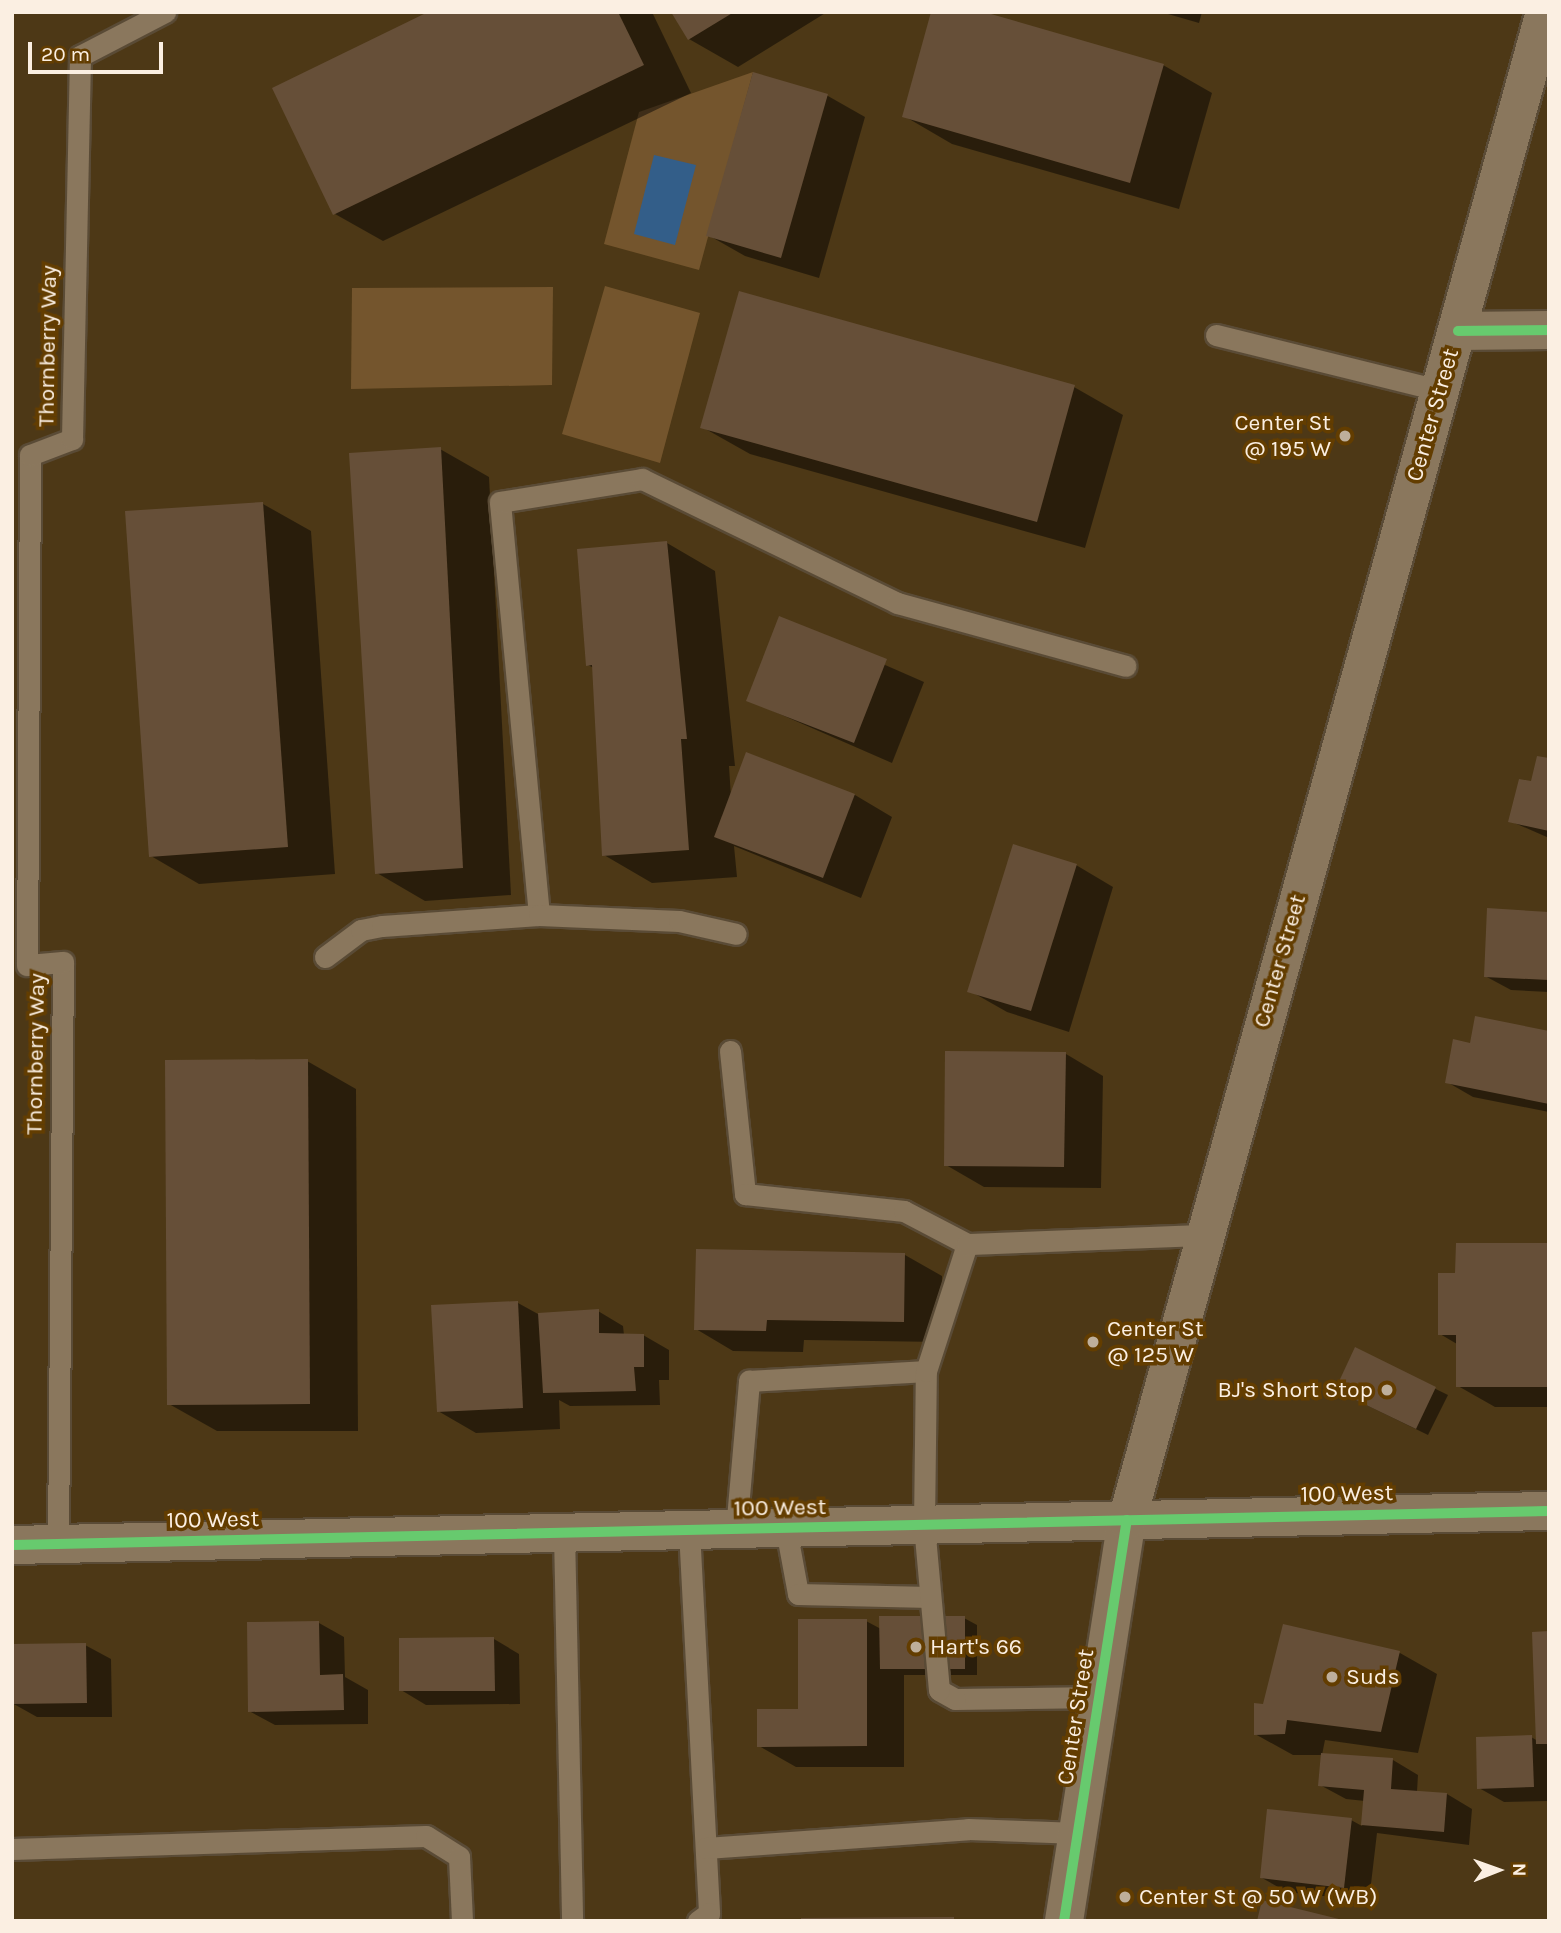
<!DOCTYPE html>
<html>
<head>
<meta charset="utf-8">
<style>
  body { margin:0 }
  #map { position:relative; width:1561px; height:1933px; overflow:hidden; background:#4d3816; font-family:Karla,sans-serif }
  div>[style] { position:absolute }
  .green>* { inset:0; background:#74552d }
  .water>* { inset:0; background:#335e89 }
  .shadow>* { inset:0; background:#0007 }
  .building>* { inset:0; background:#664f38 }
  .roads { filter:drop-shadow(2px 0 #5a4b36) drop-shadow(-2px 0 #5a4b36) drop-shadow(0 2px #5a4b36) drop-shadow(0 -2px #5a4b36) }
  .service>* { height:21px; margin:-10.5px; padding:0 10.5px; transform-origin:10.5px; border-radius:10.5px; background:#8a775d }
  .minor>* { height:38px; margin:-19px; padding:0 19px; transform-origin:19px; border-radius:19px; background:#8a775d }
  .secondary>* { height:38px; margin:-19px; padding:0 19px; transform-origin:19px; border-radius:19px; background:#8a775d }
  .cycleway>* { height:10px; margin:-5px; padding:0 5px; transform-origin:5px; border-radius:5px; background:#67ca6e }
  .dots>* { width:19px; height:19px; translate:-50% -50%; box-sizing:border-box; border:4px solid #633d00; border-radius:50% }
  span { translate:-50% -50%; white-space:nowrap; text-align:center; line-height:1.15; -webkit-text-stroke:7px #633d00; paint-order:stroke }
  .street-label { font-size:23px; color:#fbefe2 }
  .poi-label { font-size:23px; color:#fbefe2 }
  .right { translate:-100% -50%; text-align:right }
  .left { translate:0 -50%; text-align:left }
  .frame { position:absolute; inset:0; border:14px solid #fbefe2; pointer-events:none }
  .north { position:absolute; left:1463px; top:1835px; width:70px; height:70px; -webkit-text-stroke:5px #633d00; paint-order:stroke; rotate:89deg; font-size:19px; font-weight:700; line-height:28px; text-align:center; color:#fbefe2 }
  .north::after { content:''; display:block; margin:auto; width:24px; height:32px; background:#fbefe2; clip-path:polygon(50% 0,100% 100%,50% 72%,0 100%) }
  .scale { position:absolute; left:28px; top:42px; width:135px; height:32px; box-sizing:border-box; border:4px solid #fbefe2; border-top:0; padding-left:9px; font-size:21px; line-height:24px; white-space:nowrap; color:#fbefe2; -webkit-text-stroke:5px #633d00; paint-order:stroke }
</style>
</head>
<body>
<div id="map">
  <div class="green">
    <div style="clip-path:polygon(753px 72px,699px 270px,604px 244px,639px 112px)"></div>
    <div style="clip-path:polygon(605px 286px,700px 313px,660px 463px,562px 434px)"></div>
    <div style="clip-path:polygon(553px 287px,552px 385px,351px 389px,352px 288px)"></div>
  </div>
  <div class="water">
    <div style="clip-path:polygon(654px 155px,696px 165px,675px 245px,634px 234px)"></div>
  </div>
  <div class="shadow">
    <div style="clip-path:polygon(432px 12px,652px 12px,691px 93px,383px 241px,335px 214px)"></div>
    <div style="clip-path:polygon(673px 12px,827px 12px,738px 67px,689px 39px)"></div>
    <div style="clip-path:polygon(1161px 12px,1202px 12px,1199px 23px)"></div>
    <div style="clip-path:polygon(1163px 65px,1212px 93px,1179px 209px,952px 144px,904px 116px)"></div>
    <div style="clip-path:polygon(754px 74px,828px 96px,865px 117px,819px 278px,745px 256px,708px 235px)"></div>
    <div style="clip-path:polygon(1074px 387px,1123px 415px,1085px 548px,750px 454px,702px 427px)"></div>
    <div style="clip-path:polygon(440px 449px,489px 477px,511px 895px,425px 901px,377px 873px)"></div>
    <div style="clip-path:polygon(263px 504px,311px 531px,335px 874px,199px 884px,151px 856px)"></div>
    <div style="clip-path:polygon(667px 543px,715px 571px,735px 766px,729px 766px,731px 797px,747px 754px,855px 795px,892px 817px,861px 898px,734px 846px,737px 877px,652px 883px,604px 855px,594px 668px,588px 665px)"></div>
    <div style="clip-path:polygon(780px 619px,924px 682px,892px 763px,748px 700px)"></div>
    <div style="clip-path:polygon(1549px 760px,1549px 838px,1510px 821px)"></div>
    <div style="clip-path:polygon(1076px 865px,1113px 887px,1069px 1032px,1007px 1012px,970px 991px)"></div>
    <div style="clip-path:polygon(1549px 913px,1549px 992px,1511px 990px,1485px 976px)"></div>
    <div style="clip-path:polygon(1549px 1033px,1549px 1112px,1473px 1097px,1447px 1082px,1471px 1045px)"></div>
    <div style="clip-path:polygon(1066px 1054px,1103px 1076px,1101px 1188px,984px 1187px,946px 1165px)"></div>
    <div style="clip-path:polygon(307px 1061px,356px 1089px,358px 1431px,217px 1431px,169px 1404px)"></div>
    <div style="clip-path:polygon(1549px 1246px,1549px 1407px,1495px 1407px,1458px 1386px,1457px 1344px,1440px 1334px,1457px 1275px)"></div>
    <div style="clip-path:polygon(905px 1255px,942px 1276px,941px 1342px,804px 1340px,803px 1352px,733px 1351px,696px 1329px)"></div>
    <div style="clip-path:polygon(518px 1303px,538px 1314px,598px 1311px,623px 1326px,624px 1335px,643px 1335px,669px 1350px,669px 1380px,659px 1380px,660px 1405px,570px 1406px,559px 1400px,560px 1429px,476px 1433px,438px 1411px)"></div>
    <div style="clip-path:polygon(1356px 1350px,1448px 1395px,1428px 1435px,1350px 1397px)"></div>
    <div style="clip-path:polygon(964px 1618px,977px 1625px,977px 1675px,904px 1675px,904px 1767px,796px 1767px,759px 1746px,799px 1711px,866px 1621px,881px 1629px)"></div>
    <div style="clip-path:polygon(319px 1623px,344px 1637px,345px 1677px,368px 1690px,368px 1724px,275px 1725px,249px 1711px)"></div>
    <div style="clip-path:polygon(1549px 1633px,1549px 1801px,1504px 1802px,1479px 1788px,1531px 1737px,1538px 1741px)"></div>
    <div style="clip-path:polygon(494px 1639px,519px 1654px,520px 1704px,426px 1705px,401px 1690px)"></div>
    <div style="clip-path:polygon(85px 1645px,111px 1659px,112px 1717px,37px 1717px,12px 1703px)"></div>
    <div style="clip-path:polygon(1400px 1653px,1437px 1674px,1418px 1753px,1325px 1740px,1322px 1755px,1293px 1755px,1255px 1734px,1265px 1705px)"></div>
    <div style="clip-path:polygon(1393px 1760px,1418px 1775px,1417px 1792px,1447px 1794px,1472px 1809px,1469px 1845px,1377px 1833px,1369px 1901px,1287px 1892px,1262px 1878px,1351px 1820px,1362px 1826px,1365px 1801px,1346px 1799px,1320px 1785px)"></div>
  </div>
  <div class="building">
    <div style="clip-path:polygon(428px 12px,618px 12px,644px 65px,333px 215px,272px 88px)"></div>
    <div style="clip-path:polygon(671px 12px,734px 12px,688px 40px)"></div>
    <div style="clip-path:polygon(931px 12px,984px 12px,1164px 64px,1130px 183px,902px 117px)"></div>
    <div style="clip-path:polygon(753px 72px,828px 94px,781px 258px,706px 236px)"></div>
    <div style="clip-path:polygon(739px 291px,1075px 385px,1037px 522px,700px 428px)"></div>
    <div style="clip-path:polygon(441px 447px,463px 868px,375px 874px,349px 453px)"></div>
    <div style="clip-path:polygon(263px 502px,288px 847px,149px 857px,125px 511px)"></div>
    <div style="clip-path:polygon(667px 541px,687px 739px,681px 739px,689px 850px,602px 856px,592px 665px,586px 666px,577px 549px)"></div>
    <div style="clip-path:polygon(779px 616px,887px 659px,854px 743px,746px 701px)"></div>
    <div style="clip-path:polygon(746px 752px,855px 794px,823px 878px,714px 837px)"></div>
    <div style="clip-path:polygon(1537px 756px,1549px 758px,1549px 831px,1508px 822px,1519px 779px,1531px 781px)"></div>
    <div style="clip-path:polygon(1013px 844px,1077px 864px,1031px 1011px,967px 992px)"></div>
    <div style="clip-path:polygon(1487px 908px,1549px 912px,1549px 980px,1484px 977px)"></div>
    <div style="clip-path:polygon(1475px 1016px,1549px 1031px,1549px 1104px,1445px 1083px,1453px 1039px,1470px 1043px)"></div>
    <div style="clip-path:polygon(945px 1051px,1066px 1052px,1064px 1167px,944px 1166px)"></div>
    <div style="clip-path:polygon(308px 1059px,310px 1404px,167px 1405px,165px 1060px)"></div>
    <div style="clip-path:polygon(1456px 1243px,1547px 1243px,1548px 1387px,1456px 1387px,1456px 1335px,1438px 1335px,1438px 1273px,1455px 1273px)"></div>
    <div style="clip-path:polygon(696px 1249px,905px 1253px,904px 1322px,767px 1320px,766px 1331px,694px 1330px)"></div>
    <div style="clip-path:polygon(518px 1301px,523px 1408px,437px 1412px,431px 1305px)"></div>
    <div style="clip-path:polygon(599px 1309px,599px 1333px,644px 1334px,644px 1367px,634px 1367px,636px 1391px,543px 1393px,538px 1313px)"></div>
    <div style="clip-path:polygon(1355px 1347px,1436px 1387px,1416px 1429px,1335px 1390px)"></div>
    <div style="clip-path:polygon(879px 1616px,965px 1616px,965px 1669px,880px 1669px)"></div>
    <div style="clip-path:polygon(798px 1619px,867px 1619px,867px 1746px,757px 1747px,757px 1709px,798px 1709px)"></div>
    <div style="clip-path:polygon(319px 1621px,320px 1675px,343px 1674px,344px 1710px,248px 1712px,247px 1622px)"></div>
    <div style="clip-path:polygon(1283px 1624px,1400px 1651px,1381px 1732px,1287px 1720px,1285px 1734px,1254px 1735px,1254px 1703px,1263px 1704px)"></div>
    <div style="clip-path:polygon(1549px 1631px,1549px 1744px,1536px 1744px,1532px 1632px)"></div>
    <div style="clip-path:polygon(494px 1637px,495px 1691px,399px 1691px,399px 1638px)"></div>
    <div style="clip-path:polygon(86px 1643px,87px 1703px,12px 1704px,12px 1644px)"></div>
    <div style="clip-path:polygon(1532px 1735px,1534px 1787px,1477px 1789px,1476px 1737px)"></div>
    <div style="clip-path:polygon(1321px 1753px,1393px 1758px,1391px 1789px,1447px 1793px,1444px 1832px,1361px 1825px,1364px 1790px,1318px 1786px)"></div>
    <div style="clip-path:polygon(1267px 1809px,1352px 1818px,1344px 1888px,1260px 1878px)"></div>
    <div style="clip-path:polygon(1262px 1900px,1343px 1920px,1343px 1921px,1257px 1921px)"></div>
    <div style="clip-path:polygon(954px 1917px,954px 1921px,801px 1921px,801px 1918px)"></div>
  </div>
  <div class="roads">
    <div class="service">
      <div style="left:1216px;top:335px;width:230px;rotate:13.9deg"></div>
      <div style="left:539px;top:915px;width:415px;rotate:-95.4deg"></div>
      <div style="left:500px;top:502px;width:144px;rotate:-9.2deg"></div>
      <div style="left:642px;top:479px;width:284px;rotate:25.9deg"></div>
      <div style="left:897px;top:603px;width:237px;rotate:15.4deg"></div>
      <div style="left:325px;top:957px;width:45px;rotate:-36.9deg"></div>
      <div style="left:361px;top:930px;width:21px;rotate:-11deg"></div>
      <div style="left:382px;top:926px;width:157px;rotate:-4deg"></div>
      <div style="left:539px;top:915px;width:140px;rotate:2.5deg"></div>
      <div style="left:679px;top:921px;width:58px;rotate:12.8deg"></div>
      <div style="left:730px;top:1051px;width:144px;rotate:84deg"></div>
      <div style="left:745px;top:1194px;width:160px;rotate:6.1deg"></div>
      <div style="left:904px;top:1211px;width:71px;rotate:27.6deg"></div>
      <div style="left:786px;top:1529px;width:66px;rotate:79.5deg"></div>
      <div style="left:798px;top:1594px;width:132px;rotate:1.3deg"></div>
      <div style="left:689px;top:1530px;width:384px;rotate:87deg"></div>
      <div style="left:709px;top:1913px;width:14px;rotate:144deg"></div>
      <div style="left:736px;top:1530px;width:150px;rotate:-85deg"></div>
      <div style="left:749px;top:1381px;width:177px;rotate:-3.2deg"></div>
      <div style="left:564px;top:1533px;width:388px;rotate:88.8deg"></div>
      <div style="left:58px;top:1545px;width:583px;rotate:-89.51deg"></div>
      <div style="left:63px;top:962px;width:36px;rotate:175deg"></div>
      <div style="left:27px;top:965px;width:510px;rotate:-89.66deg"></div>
      <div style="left:30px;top:455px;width:45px;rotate:-20.9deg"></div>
      <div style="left:72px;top:439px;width:383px;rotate:-88.8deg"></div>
      <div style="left:80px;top:56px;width:96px;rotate:-27.4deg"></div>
      <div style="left:1101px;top:1697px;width:146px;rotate:179.2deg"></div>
      <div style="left:955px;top:1699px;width:18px;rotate:-151deg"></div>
      <div style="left:939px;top:1690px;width:166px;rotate:-95.2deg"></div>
      <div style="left:924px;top:1525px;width:154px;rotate:-89.3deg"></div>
      <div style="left:926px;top:1371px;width:133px;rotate:-72.1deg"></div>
      <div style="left:967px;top:1244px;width:236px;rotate:-2.2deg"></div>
      <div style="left:706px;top:1848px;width:263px;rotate:-4.1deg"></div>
      <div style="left:968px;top:1829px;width:110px;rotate:2.1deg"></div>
      <div style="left:12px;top:1849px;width:414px;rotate:-1.8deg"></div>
      <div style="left:426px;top:1836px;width:39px;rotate:32deg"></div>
      <div style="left:459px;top:1857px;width:64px;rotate:87.3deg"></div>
    </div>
    <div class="minor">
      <div style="left:1458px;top:331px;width:91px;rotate:-0.6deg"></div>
      <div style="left:12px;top:1545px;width:1537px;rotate:-1.27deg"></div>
    </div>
    <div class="secondary">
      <div style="left:1064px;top:1921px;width:406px;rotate:-81.1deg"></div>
      <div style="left:1127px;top:1520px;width:1565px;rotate:-74.51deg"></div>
    </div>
  </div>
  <div class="cycleway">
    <div style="left:1458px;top:331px;width:91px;rotate:-0.6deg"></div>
    <div style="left:12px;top:1545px;width:1537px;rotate:-1.27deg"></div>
    <div style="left:1064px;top:1921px;width:406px;rotate:-81.1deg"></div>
  </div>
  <div class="dots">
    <div style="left:1345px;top:436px;background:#beaf9b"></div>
    <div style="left:1093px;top:1342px;background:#beaf9b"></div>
    <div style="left:1387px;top:1390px;background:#beaf9b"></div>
    <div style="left:916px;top:1647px;background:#beaf9b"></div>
    <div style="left:1332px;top:1677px;background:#beaf9b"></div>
    <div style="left:1125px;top:1897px;background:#beaf9b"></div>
  </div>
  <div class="street-label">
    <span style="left:48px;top:346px;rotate:-89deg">Thornberry Way</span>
    <span style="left:1433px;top:415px;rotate:-74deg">Center Street</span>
    <span style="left:1280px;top:961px;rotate:-74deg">Center Street</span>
    <span style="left:36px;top:1054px;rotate:-89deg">Thornberry Way</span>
    <span style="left:1347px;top:1494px;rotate:-1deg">100 West</span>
    <span style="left:780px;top:1508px;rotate:-1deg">100 West</span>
    <span style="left:213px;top:1520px;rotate:-1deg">100 West</span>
    <span style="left:1076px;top:1717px;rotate:-81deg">Center Street</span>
  </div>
  <div class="poi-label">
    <span class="right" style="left:1331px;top:436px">Center St<br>@ 195 W</span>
    <span class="left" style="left:1107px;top:1342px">Center St<br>@ 125 W</span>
    <span class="right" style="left:1373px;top:1390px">BJ's Short Stop</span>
    <span class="left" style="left:930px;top:1647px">Hart's 66</span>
    <span class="left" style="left:1346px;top:1677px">Suds</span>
    <span class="left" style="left:1139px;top:1897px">Center St @ 50 W (WB)</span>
  </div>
  <div class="frame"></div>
  <div class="north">N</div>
  <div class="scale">20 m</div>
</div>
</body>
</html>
